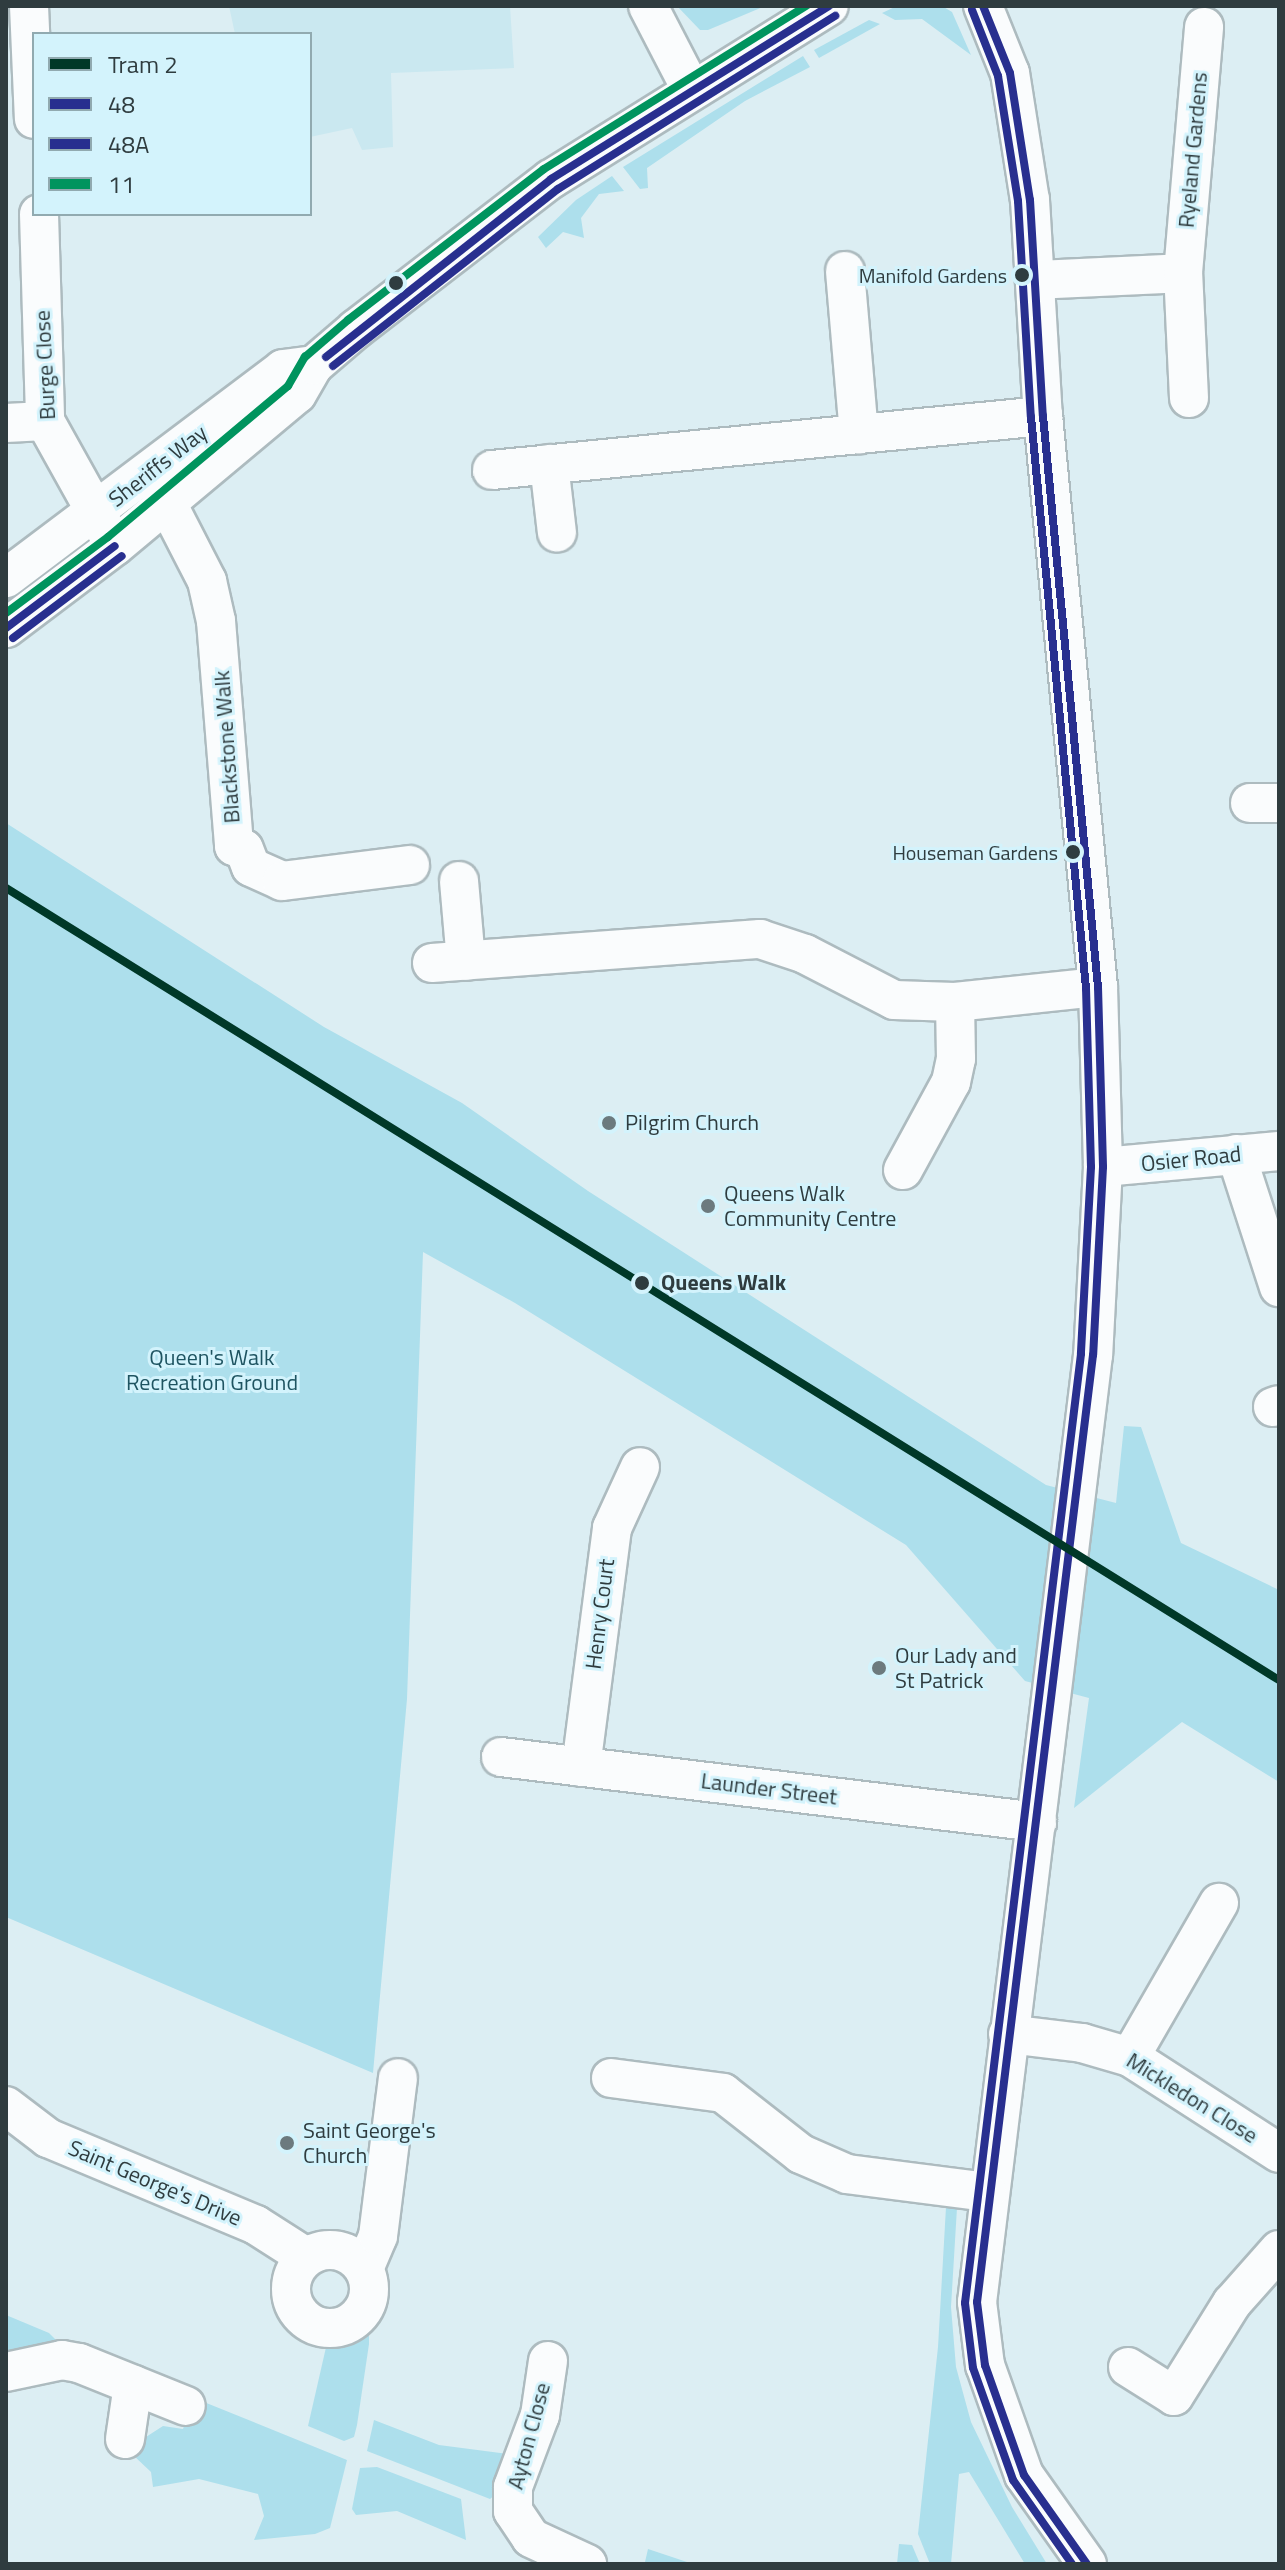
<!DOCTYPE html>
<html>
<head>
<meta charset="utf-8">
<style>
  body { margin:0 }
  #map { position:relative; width:1285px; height:2570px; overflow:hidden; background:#dceef3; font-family:"Titillium Web",sans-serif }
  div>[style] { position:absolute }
  .built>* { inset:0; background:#cae8f0 }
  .green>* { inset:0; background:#addfec }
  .roads { filter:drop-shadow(2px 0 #adbbbf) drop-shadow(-2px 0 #adbbbf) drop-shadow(0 2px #adbbbf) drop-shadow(0 -2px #adbbbf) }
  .minor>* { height:38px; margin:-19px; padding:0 19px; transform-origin:19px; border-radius:19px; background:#fafcfd }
  .minor>.ring { margin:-19px; padding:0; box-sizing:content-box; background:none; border:38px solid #fafcfd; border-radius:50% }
  .bus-1>* { height:8px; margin:-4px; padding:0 4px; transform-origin:4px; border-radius:4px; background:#282f8f }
  .bus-2>* { height:8px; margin:-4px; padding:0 4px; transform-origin:4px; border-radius:4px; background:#282f8f }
  .bus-3>* { height:8px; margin:-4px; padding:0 4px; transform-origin:4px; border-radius:4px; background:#00945e }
  .tram-1>* { height:8px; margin:-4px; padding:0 4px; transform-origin:4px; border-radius:4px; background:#003828 }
  .dots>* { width:22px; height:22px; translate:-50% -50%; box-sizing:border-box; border:4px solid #d3f3fc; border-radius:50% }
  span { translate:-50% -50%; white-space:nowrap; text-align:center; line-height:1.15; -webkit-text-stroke:6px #d3f3fc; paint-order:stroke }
  .bus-label { font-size:20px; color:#2f3c3f }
  .right { translate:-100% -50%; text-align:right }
  .street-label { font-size:22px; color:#2f3c3f }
  .poi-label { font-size:22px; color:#2f3c3f }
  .left { translate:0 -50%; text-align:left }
  .stop-label { font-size:22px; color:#2f3c3f; font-weight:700 }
  .park-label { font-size:22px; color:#1e5461 }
  .frame { position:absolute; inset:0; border:8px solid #2f3c3f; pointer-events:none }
  .legend { position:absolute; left:32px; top:32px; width:280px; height:184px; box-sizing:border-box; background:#d3f3fc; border:2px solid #91aab0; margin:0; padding:10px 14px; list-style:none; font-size:24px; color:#2f3c3f }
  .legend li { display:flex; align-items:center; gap:16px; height:40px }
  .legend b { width:40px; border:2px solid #91aab0 }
</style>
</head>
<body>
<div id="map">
  <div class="built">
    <div style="clip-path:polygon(229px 6px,510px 6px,514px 68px,391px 73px,393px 147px,362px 150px,352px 128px,310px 137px,310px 34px,235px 34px)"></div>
  </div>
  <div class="green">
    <div style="clip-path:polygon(677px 6px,765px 6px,708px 30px,700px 30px)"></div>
    <div style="clip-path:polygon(897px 6px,942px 6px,952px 12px,971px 55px,922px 19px,895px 20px,882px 13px)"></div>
    <div style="clip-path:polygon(869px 20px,880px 24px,819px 58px,814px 50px)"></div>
    <div style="clip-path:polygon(803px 56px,810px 67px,745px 101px,647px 168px,648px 188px,640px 189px,623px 167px)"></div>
    <div style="clip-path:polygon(612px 176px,624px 191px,599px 194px,581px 218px,584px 238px,563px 232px,546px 248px,538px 237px,576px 200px)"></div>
    <div style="clip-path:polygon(6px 823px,324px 1027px,462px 1103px,588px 1191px,1046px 1485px,1116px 1503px,1124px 1426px,1141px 1427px,1181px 1543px,1277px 1589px,1279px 1782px,1182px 1722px,1074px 1808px,1089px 1698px,1025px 1681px,906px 1545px,515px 1303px,423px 1252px,407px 1699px,373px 2073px,6px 1917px)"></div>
    <div style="clip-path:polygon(946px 2207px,957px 2208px,951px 2307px,956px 2367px,971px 2422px,1012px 2507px,1047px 2564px,1025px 2564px,969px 2472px,959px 2474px,951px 2564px,930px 2564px,918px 2534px,938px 2347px)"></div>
    <div style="clip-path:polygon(6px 2315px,49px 2333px,64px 2348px,6px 2359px)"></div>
    <div style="clip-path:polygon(363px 2334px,369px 2336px,369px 2344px,357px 2425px,354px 2437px,344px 2441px,308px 2426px,327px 2343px)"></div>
    <div style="clip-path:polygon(194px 2398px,347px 2460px,330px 2528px,315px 2534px,254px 2540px,264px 2516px,258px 2494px,199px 2479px,153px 2487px,151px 2472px,133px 2455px,132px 2446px,163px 2426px,183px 2429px)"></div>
    <div style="clip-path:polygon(374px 2420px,439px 2445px,508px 2454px,496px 2494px,490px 2499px,367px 2451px)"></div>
    <div style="clip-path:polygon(377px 2467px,461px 2499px,466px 2540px,397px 2511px,356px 2515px,352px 2509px,360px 2468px)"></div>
    <div style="clip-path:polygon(899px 2544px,912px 2545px,920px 2564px,897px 2564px)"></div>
    <div style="clip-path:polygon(648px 2549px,693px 2564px,650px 2564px,645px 2562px)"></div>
  </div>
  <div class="roads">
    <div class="minor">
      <div style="left:29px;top:6px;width:113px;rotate:87.5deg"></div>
      <div style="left:648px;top:6px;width:93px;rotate:62.6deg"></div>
      <div style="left:983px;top:6px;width:72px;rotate:68.1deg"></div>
      <div style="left:1010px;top:73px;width:129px;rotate:81.1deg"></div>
      <div style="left:1030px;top:200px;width:216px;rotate:86.6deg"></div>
      <div style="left:1043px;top:416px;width:574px;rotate:84.5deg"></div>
      <div style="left:1098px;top:987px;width:180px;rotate:88.4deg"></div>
      <div style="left:1103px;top:1167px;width:188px;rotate:93deg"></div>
      <div style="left:1093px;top:1355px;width:954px;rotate:96.98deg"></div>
      <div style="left:977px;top:2302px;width:64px;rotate:82.8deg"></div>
      <div style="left:985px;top:2365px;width:117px;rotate:70.5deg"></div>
      <div style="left:1024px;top:2475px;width:109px;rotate:54.7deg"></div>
      <div style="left:39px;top:214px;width:207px;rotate:88.3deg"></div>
      <div style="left:45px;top:421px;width:132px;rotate:60.9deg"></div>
      <div style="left:845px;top:271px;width:164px;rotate:85.1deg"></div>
      <div style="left:1036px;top:280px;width:147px;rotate:-2.7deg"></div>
      <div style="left:1189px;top:398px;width:125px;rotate:-92.7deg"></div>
      <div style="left:1183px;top:273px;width:247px;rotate:-85.1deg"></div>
      <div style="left:6px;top:423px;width:39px;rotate:-3deg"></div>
      <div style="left:549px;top:464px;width:69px;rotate:83.4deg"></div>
      <div style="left:492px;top:470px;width:554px;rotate:-5.6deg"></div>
      <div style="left:151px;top:472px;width:123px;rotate:62.8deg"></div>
      <div style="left:207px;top:581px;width:41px;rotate:77.3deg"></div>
      <div style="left:216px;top:621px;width:226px;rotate:85.4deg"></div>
      <div style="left:234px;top:846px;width:10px;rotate:17deg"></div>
      <div style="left:244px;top:849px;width:19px;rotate:69deg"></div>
      <div style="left:251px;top:867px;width:34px;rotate:24deg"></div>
      <div style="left:282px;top:881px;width:129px;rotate:-7.1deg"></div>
      <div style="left:6px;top:578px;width:347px;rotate:-37deg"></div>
      <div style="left:283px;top:369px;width:31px;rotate:-7deg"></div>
      <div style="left:6px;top:628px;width:136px;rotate:-37deg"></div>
      <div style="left:115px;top:546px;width:237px;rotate:-39.9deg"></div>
      <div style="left:297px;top:394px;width:34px;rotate:-60deg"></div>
      <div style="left:314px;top:365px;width:55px;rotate:-40.6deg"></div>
      <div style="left:356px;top:329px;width:246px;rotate:-37.6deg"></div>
      <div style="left:551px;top:179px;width:327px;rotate:-31.9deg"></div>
      <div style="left:1250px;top:803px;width:29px"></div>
      <div style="left:459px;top:881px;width:80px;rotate:85deg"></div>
      <div style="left:432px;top:963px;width:329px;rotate:-4.2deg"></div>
      <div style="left:760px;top:939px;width:47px;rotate:18.4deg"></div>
      <div style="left:805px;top:954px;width:100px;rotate:27.3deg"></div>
      <div style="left:894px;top:1000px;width:61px;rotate:1.9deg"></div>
      <div style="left:955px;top:1002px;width:144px;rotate:-6deg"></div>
      <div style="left:1236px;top:1154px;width:140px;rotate:72.1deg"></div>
      <div style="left:1103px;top:1167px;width:177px;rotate:-5.2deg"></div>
      <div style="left:903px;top:1170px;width:100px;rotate:-61.4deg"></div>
      <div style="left:951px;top:1082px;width:24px;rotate:-78deg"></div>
      <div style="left:956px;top:1059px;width:57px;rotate:-91deg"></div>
      <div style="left:1273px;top:1407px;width:6px;rotate:-18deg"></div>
      <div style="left:501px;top:1757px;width:540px;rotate:6.91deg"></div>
      <div style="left:581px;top:1767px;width:241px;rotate:-82.6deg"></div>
      <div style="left:612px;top:1528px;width:67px;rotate:-65.3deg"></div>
      <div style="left:1008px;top:2034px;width:75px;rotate:6.9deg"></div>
      <div style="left:1082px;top:2043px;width:50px;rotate:16.3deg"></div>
      <div style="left:1130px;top:2057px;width:177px;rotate:32.8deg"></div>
      <div style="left:1130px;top:2057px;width:178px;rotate:-60deg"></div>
      <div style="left:611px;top:2078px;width:113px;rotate:7.6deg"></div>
      <div style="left:723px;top:2093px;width:99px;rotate:38deg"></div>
      <div style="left:801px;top:2154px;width:50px;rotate:23.5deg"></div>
      <div style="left:847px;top:2174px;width:141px;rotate:7.3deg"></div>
      <div style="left:6px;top:2106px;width:53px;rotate:37.3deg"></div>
      <div style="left:48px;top:2138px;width:225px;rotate:22.7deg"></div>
      <div style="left:256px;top:2225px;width:59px;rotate:32.6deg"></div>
      <div class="ring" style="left:291px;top:2250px;width:40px;height:40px"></div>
      <div style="left:364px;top:2269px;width:36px;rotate:-67deg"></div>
      <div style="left:378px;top:2236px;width:159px;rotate:-82.8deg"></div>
      <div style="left:548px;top:2361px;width:55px;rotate:98.4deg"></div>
      <div style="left:540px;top:2415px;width:77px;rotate:110.6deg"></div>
      <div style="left:513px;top:2487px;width:24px;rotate:90deg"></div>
      <div style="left:513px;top:2511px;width:32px;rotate:56deg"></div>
      <div style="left:531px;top:2538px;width:62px;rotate:24.9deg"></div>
      <div style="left:1128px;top:2367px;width:54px;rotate:32.2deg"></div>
      <div style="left:1174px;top:2396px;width:110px;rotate:-58.1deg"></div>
      <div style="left:1232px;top:2303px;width:71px;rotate:-48.4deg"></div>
      <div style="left:6px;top:2372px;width:57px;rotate:-12.1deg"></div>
      <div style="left:62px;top:2360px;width:17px;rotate:10deg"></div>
      <div style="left:79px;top:2363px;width:115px;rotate:21.9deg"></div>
      <div style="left:125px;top:2439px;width:55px;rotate:-81.6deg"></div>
    </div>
  </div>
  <div class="bus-1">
    <div style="left:983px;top:6px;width:72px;rotate:68.1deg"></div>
    <div style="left:1010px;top:73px;width:129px;rotate:81.1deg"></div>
    <div style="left:1030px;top:200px;width:216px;rotate:86.6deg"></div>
    <div style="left:1043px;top:416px;width:574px;rotate:84.5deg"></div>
    <div style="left:1098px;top:987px;width:180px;rotate:88.4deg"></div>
    <div style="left:1103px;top:1167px;width:188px;rotate:93deg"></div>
    <div style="left:1093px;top:1355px;width:954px;rotate:96.98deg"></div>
    <div style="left:977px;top:2302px;width:64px;rotate:82.8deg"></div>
    <div style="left:985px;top:2365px;width:117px;rotate:70.5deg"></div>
    <div style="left:1024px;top:2475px;width:109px;rotate:54.7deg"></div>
    <div style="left:326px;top:357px;width:287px;rotate:-38.3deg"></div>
    <div style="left:551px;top:179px;width:327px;rotate:-31.9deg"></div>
    <div style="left:6px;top:628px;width:136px;rotate:-37deg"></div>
  </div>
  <div class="bus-2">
    <div style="left:972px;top:10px;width:71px;rotate:68.5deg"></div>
    <div style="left:998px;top:76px;width:127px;rotate:80.9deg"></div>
    <div style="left:1018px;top:201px;width:216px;rotate:86.6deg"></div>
    <div style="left:1031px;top:417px;width:574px;rotate:84.5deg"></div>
    <div style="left:1086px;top:988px;width:179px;rotate:88.4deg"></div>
    <div style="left:1091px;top:1167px;width:187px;rotate:93.1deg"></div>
    <div style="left:1081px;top:1354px;width:956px;rotate:96.97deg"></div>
    <div style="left:965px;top:2303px;width:65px;rotate:83deg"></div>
    <div style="left:973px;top:2368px;width:119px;rotate:70.3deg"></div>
    <div style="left:1013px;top:2480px;width:103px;rotate:54.9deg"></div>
    <div style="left:333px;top:366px;width:286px;rotate:-38.2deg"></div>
    <div style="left:558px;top:189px;width:327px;rotate:-32deg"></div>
    <div style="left:13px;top:638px;width:136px;rotate:-37deg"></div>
  </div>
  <div class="bus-3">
    <div style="left:6px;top:613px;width:127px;rotate:-36.7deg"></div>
    <div style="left:108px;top:537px;width:235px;rotate:-40deg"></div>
    <div style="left:288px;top:386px;width:34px;rotate:-60deg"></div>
    <div style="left:305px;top:357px;width:57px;rotate:-40.7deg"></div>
    <div style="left:348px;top:320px;width:247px;rotate:-37.6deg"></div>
    <div style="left:544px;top:169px;width:309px;rotate:-31.9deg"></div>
  </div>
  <div class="tram-1">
    <div style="left:6px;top:888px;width:1499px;rotate:31.89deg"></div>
  </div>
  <div class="dots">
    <div style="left:1022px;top:275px;background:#2f3c3f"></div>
    <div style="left:396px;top:283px;background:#2f3c3f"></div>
    <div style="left:1073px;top:852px;background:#2f3c3f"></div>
    <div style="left:609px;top:1123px;background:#6c7a7e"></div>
    <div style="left:708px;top:1206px;background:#6c7a7e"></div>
    <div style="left:642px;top:1283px;background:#2f3c3f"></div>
    <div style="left:879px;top:1668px;background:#6c7a7e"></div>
    <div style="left:287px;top:2143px;background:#6c7a7e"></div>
  </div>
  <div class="bus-label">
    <span class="right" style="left:1007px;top:275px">Manifold Gardens</span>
    <span class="right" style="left:1058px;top:852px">Houseman Gardens</span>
  </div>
  <div class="street-label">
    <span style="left:1193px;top:150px;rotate:-85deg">Ryeland Gardens</span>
    <span style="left:45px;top:365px;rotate:-93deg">Burge Close</span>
    <span style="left:158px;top:466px;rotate:-38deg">Sheriffs Way</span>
    <span style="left:227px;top:747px;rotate:-94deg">Blackstone Walk</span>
    <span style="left:1191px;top:1159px;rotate:-6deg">Osier Road</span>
    <span style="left:600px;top:1614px;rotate:-83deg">Henry Court</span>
    <span style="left:769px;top:1789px;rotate:7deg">Launder Street</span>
    <span style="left:1192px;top:2098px;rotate:32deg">Mickledon Close</span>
    <span style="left:155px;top:2183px;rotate:23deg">Saint George's Drive</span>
    <span style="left:529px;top:2436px;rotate:-75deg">Ayton Close</span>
  </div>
  <div class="poi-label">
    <span class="left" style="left:625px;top:1123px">Pilgrim Church</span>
    <span class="left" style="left:724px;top:1206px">Queens Walk<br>Community Centre</span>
    <span class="left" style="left:895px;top:1668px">Our Lady and<br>St Patrick</span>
    <span class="left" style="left:303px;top:2143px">Saint George's<br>Church</span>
  </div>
  <div class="stop-label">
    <span class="left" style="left:661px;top:1283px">Queens Walk</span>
  </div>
  <div class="park-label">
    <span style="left:212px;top:1370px">Queen's Walk<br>Recreation Ground</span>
  </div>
  <div class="frame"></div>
  <ul class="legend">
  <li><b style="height:10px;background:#003828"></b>Tram 2</li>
  <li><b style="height:10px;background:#282f8f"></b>48</li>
  <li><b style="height:10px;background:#282f8f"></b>48A</li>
  <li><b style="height:10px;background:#00945e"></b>11</li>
  </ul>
</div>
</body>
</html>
